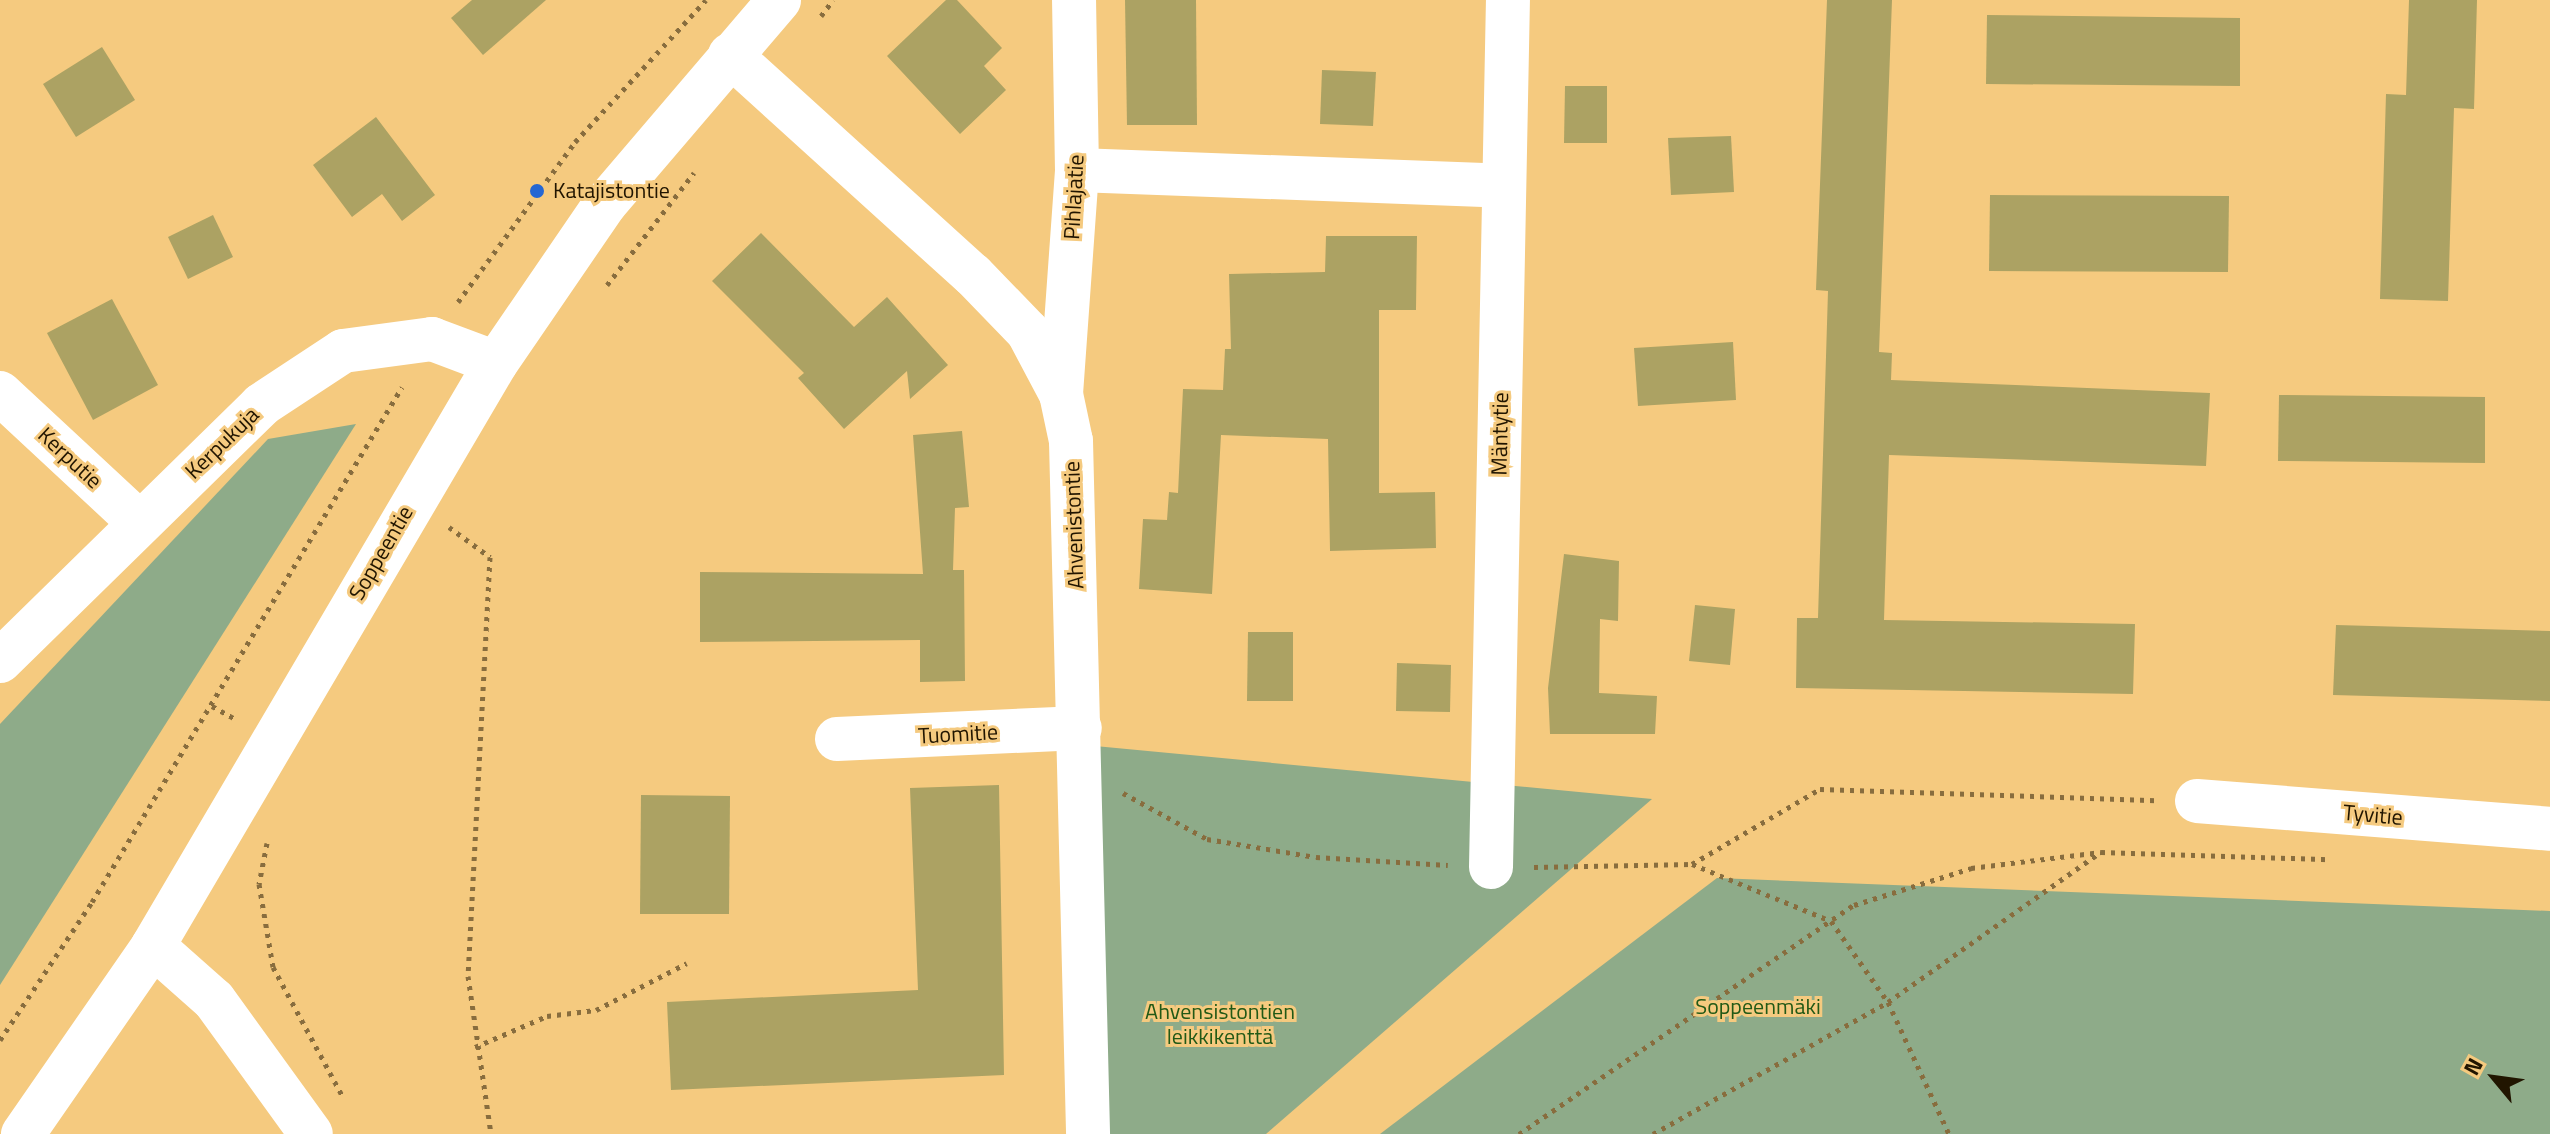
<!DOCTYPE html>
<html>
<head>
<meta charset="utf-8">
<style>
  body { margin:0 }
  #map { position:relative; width:2550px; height:1134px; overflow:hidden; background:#f5ca7f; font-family:"Titillium Web",sans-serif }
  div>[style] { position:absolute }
  .green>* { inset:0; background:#8eab89 }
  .building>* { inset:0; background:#aca263 }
  .path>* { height:5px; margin-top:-2.5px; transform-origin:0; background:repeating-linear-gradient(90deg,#886d3e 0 4px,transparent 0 10px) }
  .minor>* { height:44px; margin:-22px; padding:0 22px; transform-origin:22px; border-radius:22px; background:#fff }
  .major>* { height:44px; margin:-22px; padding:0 22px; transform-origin:22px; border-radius:22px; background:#fff }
  .dots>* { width:22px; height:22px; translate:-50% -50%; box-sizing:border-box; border:4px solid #f5ca7f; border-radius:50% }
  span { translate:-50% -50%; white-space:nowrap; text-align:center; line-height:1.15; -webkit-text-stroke:6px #f5ca7f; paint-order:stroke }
  .poi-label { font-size:22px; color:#211500 }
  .left { translate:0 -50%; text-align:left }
  .street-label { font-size:22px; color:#211500 }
  .park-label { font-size:22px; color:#225916 }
  .north { position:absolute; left:2454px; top:1038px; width:80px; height:80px; -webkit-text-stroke:6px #f5ca7f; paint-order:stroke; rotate:299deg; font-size:22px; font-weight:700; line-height:32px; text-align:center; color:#211500 }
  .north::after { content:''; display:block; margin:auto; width:28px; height:36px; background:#211500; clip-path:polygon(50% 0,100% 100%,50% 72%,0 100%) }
</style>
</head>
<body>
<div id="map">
  <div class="green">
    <div style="clip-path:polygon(356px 424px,0 985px,0 724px,268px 439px)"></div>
    <div style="clip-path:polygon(1095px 746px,1652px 799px,1266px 1134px,1109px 1134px)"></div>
    <div style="clip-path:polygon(1717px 878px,2550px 911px,2550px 1134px,1380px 1134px)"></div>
  </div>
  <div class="building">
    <div style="clip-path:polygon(472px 0,546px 0,483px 55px,451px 18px)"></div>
    <div style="clip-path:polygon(946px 0,957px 0,1002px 48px,984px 66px,1006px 90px,960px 134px,887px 56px)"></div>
    <div style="clip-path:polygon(1125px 0,1196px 0,1197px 125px,1127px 125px)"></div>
    <div style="clip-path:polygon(1827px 0,1892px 0,1879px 352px,1892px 353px,1891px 380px,2210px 393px,2206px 466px,1889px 455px,1884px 620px,2135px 624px,2133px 694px,1796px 688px,1797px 618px,1818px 618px,1828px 291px,1816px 290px)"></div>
    <div style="clip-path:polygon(2409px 0,2477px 0,2474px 109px,2454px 108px,2448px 301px,2380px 299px,2386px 94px,2406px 95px)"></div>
    <div style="clip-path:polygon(1987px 15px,2240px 18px,2240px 86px,1986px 84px)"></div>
    <div style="clip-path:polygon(102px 47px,135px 100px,76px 137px,43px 84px)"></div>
    <div style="clip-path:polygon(1322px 70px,1376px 72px,1373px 126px,1320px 124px)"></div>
    <div style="clip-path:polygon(1565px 86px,1607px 86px,1607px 143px,1564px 143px)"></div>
    <div style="clip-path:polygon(376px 117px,435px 195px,402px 221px,382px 194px,352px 217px,313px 165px)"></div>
    <div style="clip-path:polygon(1731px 136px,1734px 192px,1671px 195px,1668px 138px)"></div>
    <div style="clip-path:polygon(1990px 195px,2229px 196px,2228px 272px,1989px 271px)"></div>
    <div style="clip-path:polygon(213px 215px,233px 257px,188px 279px,168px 237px)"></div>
    <div style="clip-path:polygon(761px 233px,854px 327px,887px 297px,948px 365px,910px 399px,907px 371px,844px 429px,798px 378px,804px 373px,712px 281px)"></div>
    <div style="clip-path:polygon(1326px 236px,1417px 236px,1416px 310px,1379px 310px,1379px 493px,1435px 492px,1436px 548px,1330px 551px,1328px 439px,1221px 435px,1212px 594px,1139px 589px,1143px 519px,1167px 520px,1169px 492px,1178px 493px,1183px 389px,1223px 390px,1225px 349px,1231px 349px,1229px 274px,1325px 272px)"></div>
    <div style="clip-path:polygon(112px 299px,158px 385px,93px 420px,47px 333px)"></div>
    <div style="clip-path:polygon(1733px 342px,1736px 400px,1638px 406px,1634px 348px)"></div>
    <div style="clip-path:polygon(2279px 395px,2485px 397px,2485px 463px,2278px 461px)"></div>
    <div style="clip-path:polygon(962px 431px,969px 507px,955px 508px,953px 570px,964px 570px,965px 681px,920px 682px,920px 640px,700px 642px,700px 572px,923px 574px,913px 435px)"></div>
    <div style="clip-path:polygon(1564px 554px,1619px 561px,1618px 621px,1600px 619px,1599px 693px,1657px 696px,1655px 734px,1550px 734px,1548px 688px)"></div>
    <div style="clip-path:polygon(1695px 605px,1735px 609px,1730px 665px,1689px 661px)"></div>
    <div style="clip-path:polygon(2336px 625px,2550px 631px,2550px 701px,2333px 695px)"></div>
    <div style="clip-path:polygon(1248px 632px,1293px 632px,1293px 701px,1247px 701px)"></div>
    <div style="clip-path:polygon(1397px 663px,1451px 665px,1450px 712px,1396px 711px)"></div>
    <div style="clip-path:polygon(999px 785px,1004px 1075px,671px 1090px,667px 1002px,918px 990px,910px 788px)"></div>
    <div style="clip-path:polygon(641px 795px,730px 796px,729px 914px,640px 914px)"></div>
  </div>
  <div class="path">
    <div style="left:821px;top:16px;width:20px;rotate:-53deg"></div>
    <div style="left:607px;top:285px;width:142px;rotate:-52.2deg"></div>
    <div style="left:458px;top:302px;width:198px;rotate:-53.8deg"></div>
    <div style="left:575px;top:142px;width:193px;rotate:-47.3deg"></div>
    <div style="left:449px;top:527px;width:51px;rotate:36.2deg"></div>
    <div style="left:490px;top:557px;width:420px;rotate:93deg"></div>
    <div style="left:468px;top:976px;width:160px;rotate:81.7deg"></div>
    <div style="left:212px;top:706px;width:26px;rotate:29deg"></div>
    <div style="left:1123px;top:793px;width:96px;rotate:28.7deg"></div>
    <div style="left:1207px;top:839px;width:110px;rotate:9.4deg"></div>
    <div style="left:1316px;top:857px;width:132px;rotate:3.5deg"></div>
    <div style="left:267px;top:843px;width:42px;rotate:101deg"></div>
    <div style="left:259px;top:884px;width:84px;rotate:80.4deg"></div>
    <div style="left:273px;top:967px;width:148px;rotate:61.7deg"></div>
    <div style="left:1692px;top:864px;width:150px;rotate:22.3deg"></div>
    <div style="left:1831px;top:921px;width:99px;rotate:54.9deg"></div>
    <div style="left:1888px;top:1002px;width:145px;rotate:65.2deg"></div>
    <div style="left:1534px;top:867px;width:158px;rotate:-1.1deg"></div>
    <div style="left:1692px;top:864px;width:148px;rotate:-30.4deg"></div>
    <div style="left:1820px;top:789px;width:336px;rotate:1.9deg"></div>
    <div style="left:0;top:1040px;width:166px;rotate:-56.3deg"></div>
    <div style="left:92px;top:902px;width:601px;rotate:-58.95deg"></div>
    <div style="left:475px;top:1047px;width:78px;rotate:-23.3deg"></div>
    <div style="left:547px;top:1016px;width:49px;rotate:-7deg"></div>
    <div style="left:596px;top:1010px;width:102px;rotate:-27.3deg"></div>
    <div style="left:1519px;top:1134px;width:406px;rotate:-34.4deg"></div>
    <div style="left:1854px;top:905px;width:123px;rotate:-17.5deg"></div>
    <div style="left:1971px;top:868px;width:131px;rotate:-7deg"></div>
    <div style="left:2101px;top:852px;width:228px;rotate:1.8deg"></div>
    <div style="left:1653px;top:1134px;width:270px;rotate:-29.3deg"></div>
    <div style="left:1888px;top:1002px;width:257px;rotate:-35.2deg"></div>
  </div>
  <div class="minor">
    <div style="left:730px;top:55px;width:328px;rotate:42.2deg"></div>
    <div style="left:973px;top:275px;width:79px;rotate:46deg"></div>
    <div style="left:1028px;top:332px;width:70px;rotate:62deg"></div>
    <div style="left:1061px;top:394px;width:48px;rotate:78deg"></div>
    <div style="left:1071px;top:441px;width:693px;rotate:88.59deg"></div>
    <div style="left:1077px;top:170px;width:427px;rotate:2.1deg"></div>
    <div style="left:0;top:393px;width:191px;rotate:42.9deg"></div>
    <div style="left:1061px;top:394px;width:225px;rotate:-85.9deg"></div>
    <div style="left:1077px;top:170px;width:170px;rotate:-91deg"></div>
    <div style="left:0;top:661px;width:366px;rotate:-44.4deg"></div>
    <div style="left:261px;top:405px;width:98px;rotate:-33.4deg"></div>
    <div style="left:343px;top:351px;width:90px;rotate:-7.7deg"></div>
    <div style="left:432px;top:339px;width:68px;rotate:20.6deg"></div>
    <div style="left:837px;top:739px;width:243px;rotate:-2.6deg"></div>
    <div style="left:2197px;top:801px;width:354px;rotate:4.5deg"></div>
    <div style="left:1491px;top:867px;width:867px;rotate:-88.88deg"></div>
    <div style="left:153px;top:946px;width:81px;rotate:41.5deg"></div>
    <div style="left:214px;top:1000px;width:165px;rotate:54.1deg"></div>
  </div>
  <div class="major">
    <div style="left:23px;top:1134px;width:229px;rotate:-55.3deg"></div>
    <div style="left:153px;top:946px;width:676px;rotate:-59.53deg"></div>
    <div style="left:496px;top:363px;width:193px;rotate:-55.6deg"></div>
    <div style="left:605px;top:204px;width:268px;rotate:-49.5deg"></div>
  </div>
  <div class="dots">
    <div style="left:537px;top:191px;background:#2567d3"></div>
  </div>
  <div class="poi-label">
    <span class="left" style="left:553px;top:191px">Katajistontie</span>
  </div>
  <div class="street-label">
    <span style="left:1074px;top:197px;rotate:-87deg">Pihlajatie</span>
    <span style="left:1500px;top:434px;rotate:-89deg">Mäntytie</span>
    <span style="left:222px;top:443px;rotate:-44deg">Kerpukuja</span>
    <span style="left:70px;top:458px;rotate:43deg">Kerputie</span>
    <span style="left:1074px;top:525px;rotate:-92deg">Ahvenistontie</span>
    <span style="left:381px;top:553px;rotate:-60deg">Soppeentie</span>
    <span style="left:958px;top:734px;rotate:-3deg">Tuomitie</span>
    <span style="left:2373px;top:815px;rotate:5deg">Tyvitie</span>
  </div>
  <div class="park-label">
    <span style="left:1758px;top:1007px">Soppeenmäki</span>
    <span style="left:1220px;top:1024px">Ahvensistontien<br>leikkikenttä</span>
  </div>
  <div class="north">N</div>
</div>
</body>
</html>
